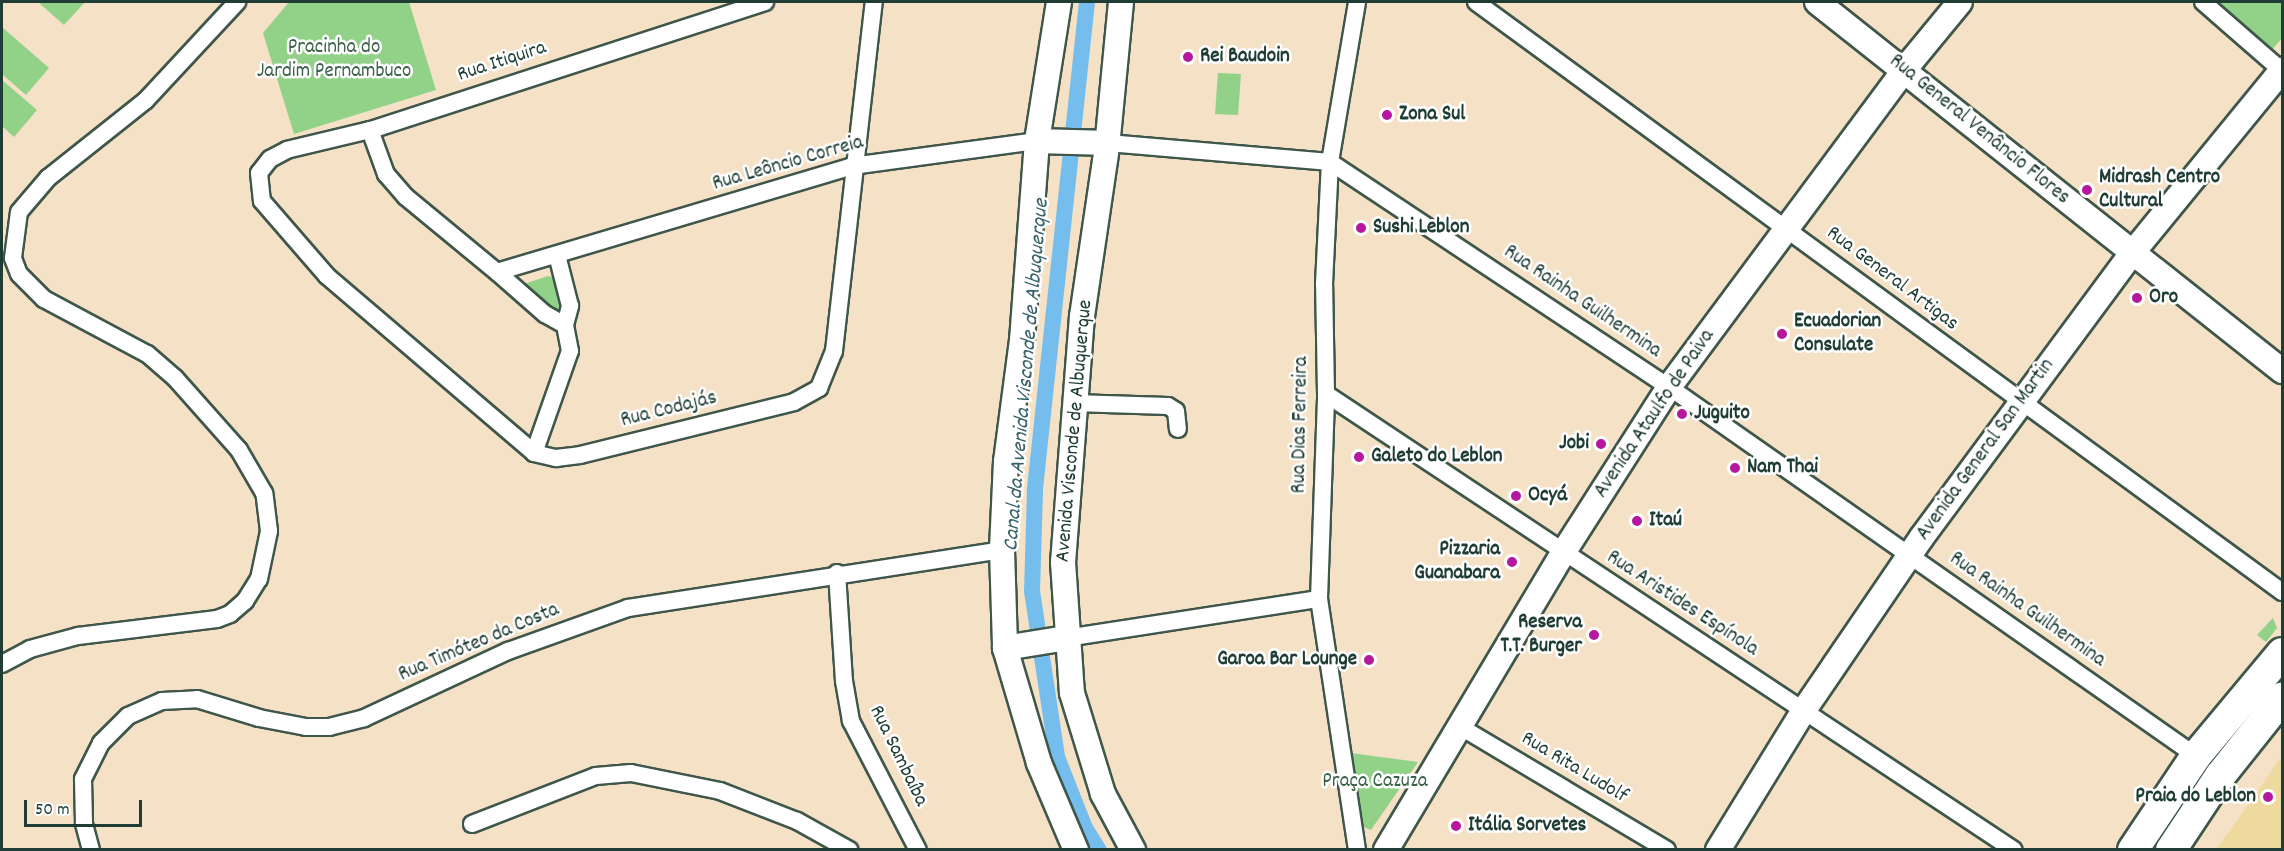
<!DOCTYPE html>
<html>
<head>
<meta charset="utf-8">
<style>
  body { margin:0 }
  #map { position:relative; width:2284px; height:851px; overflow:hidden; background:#f4e1c6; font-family:Dekko,sans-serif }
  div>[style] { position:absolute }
  .green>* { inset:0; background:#91d188 }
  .sand>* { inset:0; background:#eeda9e }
  .canal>* { height:16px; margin:-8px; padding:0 8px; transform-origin:8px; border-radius:8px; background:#74bdec }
  .roads { filter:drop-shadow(2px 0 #3f564a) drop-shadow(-2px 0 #3f564a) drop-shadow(0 2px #3f564a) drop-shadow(0 -2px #3f564a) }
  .street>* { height:16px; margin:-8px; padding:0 8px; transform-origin:8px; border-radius:8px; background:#fff }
  .secondary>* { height:24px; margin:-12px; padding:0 12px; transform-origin:12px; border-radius:12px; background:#fff }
  .highway>* { height:30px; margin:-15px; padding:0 15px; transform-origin:15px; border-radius:15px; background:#fff }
  .dots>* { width:16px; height:16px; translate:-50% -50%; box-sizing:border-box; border:3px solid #fff; border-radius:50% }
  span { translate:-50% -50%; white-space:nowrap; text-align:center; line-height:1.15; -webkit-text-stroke:5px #fff; paint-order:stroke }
  .park-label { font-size:21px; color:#3c6249 }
  .poi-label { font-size:21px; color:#1f3d34; font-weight:700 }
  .left { translate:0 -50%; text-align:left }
  .right { translate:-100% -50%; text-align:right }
  .street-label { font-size:21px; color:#1f3d34 }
  .water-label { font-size:22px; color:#39636b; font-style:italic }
  .frame { position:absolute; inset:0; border:3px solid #1f3d34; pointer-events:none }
  .scale { position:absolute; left:24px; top:800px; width:118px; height:27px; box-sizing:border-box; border:3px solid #1f3d34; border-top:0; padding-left:8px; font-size:18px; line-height:21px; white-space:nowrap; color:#1f3d34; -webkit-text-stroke:4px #fff; paint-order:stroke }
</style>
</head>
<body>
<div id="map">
  <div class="green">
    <div style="clip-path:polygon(38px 2px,85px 2px,64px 25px)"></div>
    <div style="clip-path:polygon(289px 2px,409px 2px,436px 90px,294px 134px,263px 33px)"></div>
    <div style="clip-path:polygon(2213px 2px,2282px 2px,2282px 38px,2272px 50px)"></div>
    <div style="clip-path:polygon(2px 27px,49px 68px,26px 95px,2px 74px)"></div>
    <div style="clip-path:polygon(1218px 73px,1241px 74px,1238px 115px,1215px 114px)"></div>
    <div style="clip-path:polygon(2px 80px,37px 110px,14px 137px,2px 126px)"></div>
    <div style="clip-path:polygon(548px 276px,552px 277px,561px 307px,558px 312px,524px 284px)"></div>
    <div style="clip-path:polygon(2273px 618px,2277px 628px,2266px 642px,2257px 635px)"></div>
    <div style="clip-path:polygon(1343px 752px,1418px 762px,1371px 830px,1361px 826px)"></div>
  </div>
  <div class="sand">
    <div style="clip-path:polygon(2282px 756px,2282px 849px,2216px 849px,2234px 825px)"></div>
  </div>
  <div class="canal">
    <div style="left:1087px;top:2px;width:492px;rotate:96.1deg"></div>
    <div style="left:1035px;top:491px;width:100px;rotate:91.7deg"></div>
    <div style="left:1032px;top:591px;width:168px;rotate:81.4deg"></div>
    <div style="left:1057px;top:757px;width:76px;rotate:68.5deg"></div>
    <div style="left:1085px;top:828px;width:26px;rotate:58deg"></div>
  </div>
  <div class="roads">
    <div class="street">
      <div style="left:765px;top:2px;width:415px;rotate:162deg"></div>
      <div style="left:370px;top:130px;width:85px;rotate:166.5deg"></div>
      <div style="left:287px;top:150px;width:19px;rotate:152deg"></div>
      <div style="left:270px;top:159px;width:18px;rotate:128deg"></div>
      <div style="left:259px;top:173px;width:28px;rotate:84deg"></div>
      <div style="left:262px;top:201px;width:99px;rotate:49.1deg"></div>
      <div style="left:327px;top:276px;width:272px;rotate:40.5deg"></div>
      <div style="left:534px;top:453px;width:23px;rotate:13deg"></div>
      <div style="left:556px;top:458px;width:24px;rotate:-7deg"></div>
      <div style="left:580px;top:455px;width:220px;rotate:-13.9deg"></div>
      <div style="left:794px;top:402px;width:29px;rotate:-29deg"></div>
      <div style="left:819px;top:388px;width:40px;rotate:-68deg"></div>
      <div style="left:834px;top:351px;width:351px;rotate:-83.5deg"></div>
      <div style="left:1476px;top:2px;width:999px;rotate:36.2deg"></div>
      <div style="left:2203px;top:2px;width:105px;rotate:41.1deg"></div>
      <div style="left:370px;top:130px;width:47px;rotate:70deg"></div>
      <div style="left:386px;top:174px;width:30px;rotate:49deg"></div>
      <div style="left:406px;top:197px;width:118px;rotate:39.5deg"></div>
      <div style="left:497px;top:272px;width:370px;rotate:-16.6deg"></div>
      <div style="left:852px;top:166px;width:187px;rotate:-7.7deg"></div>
      <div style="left:1108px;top:143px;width:223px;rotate:4.9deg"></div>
      <div style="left:1330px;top:162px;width:407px;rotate:33.6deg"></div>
      <div style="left:1669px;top:387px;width:643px;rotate:35deg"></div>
      <div style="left:497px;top:272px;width:64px;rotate:41.2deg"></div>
      <div style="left:545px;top:314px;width:23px;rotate:29deg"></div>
      <div style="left:565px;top:325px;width:20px;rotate:-75deg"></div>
      <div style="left:570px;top:306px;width:53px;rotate:-104.3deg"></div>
      <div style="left:1326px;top:394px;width:825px;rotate:33.54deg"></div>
      <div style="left:1073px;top:403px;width:95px;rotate:1.8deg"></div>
      <div style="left:1168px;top:406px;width:9px;rotate:32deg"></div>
      <div style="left:1176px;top:411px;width:18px;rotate:84deg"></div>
      <div style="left:534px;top:453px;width:108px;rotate:-70.6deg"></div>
      <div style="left:570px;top:351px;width:26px;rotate:-101deg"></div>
      <div style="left:837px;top:573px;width:108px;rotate:86.3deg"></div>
      <div style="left:844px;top:681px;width:41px;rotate:80.1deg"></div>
      <div style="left:851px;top:721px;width:145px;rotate:62.6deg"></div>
      <div style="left:1066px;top:638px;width:256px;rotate:-8.8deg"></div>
      <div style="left:2px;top:664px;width:32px;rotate:-28deg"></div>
      <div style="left:30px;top:649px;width:50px;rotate:-15.2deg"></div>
      <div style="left:78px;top:636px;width:140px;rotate:-7deg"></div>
      <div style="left:217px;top:619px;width:14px;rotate:-21deg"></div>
      <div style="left:230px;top:614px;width:20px;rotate:-41deg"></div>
      <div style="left:245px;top:601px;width:26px;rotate:-58deg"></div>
      <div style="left:259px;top:579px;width:49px;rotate:-78.2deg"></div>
      <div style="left:269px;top:531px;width:38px;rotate:-97deg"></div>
      <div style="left:264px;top:493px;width:50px;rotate:-120.2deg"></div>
      <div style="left:239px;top:450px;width:96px;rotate:-131.6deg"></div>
      <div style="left:175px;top:378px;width:37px;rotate:-139deg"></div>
      <div style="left:147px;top:354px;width:117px;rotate:-151.9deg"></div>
      <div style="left:44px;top:299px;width:35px;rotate:-135deg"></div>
      <div style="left:19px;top:274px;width:17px;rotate:-111deg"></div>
      <div style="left:13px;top:258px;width:46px;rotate:-82.6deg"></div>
      <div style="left:19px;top:212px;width:45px;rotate:-49.5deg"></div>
      <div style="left:48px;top:178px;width:125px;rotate:-38.5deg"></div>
      <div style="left:146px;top:100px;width:134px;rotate:-47.1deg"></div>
      <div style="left:1459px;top:726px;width:242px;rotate:30.8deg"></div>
      <div style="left:472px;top:824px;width:133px;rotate:-21.2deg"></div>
      <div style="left:596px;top:776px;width:35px;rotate:-5deg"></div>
      <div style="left:631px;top:773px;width:91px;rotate:11.4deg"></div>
      <div style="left:720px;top:791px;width:83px;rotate:21.3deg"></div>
      <div style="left:797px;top:821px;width:60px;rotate:29.1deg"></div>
      <div style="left:91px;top:850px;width:28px;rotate:-105deg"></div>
      <div style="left:84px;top:823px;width:44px;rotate:-91.3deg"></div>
      <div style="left:83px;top:779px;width:40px;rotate:-63.4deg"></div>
      <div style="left:101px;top:743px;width:38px;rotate:-45deg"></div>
      <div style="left:128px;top:716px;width:37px;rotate:-24deg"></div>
      <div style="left:162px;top:701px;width:35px;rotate:-3deg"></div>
      <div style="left:197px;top:699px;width:65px;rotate:17deg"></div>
      <div style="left:259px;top:718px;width:48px;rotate:10.8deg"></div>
      <div style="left:306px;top:727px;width:23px"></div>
      <div style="left:329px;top:727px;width:36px;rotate:-14deg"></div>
      <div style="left:364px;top:718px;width:159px;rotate:-25deg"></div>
      <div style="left:508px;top:651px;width:127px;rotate:-19.7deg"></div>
      <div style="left:628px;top:608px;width:378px;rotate:-8.8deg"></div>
      <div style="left:1357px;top:850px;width:254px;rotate:-98.6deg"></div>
      <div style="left:1319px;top:599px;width:205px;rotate:-88deg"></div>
      <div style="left:1326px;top:394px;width:110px;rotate:-91deg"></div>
      <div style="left:1324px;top:284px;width:122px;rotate:-87.2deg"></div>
      <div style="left:1330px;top:162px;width:162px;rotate:-80.4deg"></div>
    </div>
    <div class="secondary">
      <div style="left:1059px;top:2px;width:141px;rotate:99deg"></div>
      <div style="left:1037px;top:141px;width:200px;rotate:94.3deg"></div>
      <div style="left:1022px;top:340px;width:122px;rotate:97.5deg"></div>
      <div style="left:1006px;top:461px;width:89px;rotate:92.6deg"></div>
      <div style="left:1002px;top:550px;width:98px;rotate:88.2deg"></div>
      <div style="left:1005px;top:648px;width:120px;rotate:73.5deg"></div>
      <div style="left:1039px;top:763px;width:95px;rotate:67deg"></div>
      <div style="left:1121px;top:2px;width:146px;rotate:95.5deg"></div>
      <div style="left:1107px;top:147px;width:171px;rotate:98.4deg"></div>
      <div style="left:1082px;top:316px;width:247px;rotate:94.4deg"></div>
      <div style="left:1063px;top:562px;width:131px;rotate:86.1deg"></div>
      <div style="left:1072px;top:693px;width:106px;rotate:72.9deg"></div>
      <div style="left:1103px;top:794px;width:64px;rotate:61.8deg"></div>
      <div style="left:1817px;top:2px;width:594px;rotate:38.43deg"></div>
      <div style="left:1037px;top:141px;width:71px;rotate:1.6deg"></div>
      <div style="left:1005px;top:648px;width:62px;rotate:-9.3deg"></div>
      <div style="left:1386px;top:850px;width:346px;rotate:-59.2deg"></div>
      <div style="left:1563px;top:553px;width:197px;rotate:-57.4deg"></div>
      <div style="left:1669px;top:387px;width:395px;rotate:-53.4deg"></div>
      <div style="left:1904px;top:70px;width:88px;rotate:-50.5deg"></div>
      <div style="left:1718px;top:850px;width:164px;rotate:-58.4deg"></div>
      <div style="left:1804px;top:710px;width:209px;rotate:-55.7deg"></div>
      <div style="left:1922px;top:537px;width:355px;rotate:-53.5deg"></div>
      <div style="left:2133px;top:252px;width:235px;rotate:-50.7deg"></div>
    </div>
    <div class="highway">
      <div style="left:2133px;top:850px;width:113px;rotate:-56.2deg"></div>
      <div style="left:2196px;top:756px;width:134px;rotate:-50.1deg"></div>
      <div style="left:2171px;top:850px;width:89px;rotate:-56.5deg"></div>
      <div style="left:2220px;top:776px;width:100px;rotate:-51.5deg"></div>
    </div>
  </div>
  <div class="dots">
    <div style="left:1188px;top:57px;background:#b5179e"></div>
    <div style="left:1387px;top:115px;background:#b5179e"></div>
    <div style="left:2087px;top:190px;background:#b5179e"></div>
    <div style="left:1361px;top:228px;background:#b5179e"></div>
    <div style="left:2137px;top:298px;background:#b5179e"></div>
    <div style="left:1782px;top:334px;background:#b5179e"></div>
    <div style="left:1682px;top:414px;background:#b5179e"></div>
    <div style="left:1601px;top:444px;background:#b5179e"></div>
    <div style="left:1359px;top:457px;background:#b5179e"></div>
    <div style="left:1735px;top:468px;background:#b5179e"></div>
    <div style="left:1516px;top:496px;background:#b5179e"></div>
    <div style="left:1637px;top:521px;background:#b5179e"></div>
    <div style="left:1512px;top:562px;background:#b5179e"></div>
    <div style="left:1594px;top:635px;background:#b5179e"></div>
    <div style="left:1369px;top:660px;background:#b5179e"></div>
    <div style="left:2268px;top:797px;background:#b5179e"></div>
    <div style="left:1456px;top:826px;background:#b5179e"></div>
  </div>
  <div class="park-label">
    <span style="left:334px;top:60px">Pracinha do<br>Jardim Pernambuco</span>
    <span style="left:1375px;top:782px">Praça Cazuza</span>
  </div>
  <div class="poi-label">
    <span class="left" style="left:1200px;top:57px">Rei Baudoin</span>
    <span class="left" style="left:1399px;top:115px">Zona Sul</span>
    <span class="left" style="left:2099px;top:190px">Midrash Centro<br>Cultural</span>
    <span class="left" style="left:1373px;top:228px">Sushi Leblon</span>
    <span class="left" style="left:2149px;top:298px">Oro</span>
    <span class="left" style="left:1794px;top:334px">Ecuadorian<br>Consulate</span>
    <span class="left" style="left:1694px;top:414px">Juguito</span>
    <span class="right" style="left:1589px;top:444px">Jobi</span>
    <span class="left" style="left:1371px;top:457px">Galeto do Leblon</span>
    <span class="left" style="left:1747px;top:468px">Nam Thai</span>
    <span class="left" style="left:1528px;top:496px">Ocyá</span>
    <span class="left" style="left:1649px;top:521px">Itaú</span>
    <span class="right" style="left:1500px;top:562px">Pizzaria<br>Guanabara</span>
    <span class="right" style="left:1582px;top:635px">Reserva<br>T.T. Burger</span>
    <span class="right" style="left:1357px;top:660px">Garoa Bar Lounge</span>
    <span class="right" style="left:2256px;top:797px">Praia do Leblon</span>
    <span class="left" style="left:1468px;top:826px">Itália Sorvetes</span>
  </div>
  <div class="street-label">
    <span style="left:502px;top:62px;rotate:-18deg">Rua Itiquira</span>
    <span style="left:1979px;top:130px;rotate:39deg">Rua General Venâncio Flores</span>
    <span style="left:788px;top:164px;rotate:-16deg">Rua Leôncio Correia</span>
    <span style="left:1892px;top:279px;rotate:37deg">Rua General Artigas</span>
    <span style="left:1582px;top:302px;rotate:34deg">Rua Rainha Guilhermina</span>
    <span style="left:669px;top:410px;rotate:-14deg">Rua Codajás</span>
    <span style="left:1655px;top:414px;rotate:-56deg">Avenida Ataulfo de Paiva</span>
    <span style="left:1301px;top:425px;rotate:-89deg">Rua Dias Ferreira</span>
    <span style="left:1075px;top:431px;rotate:-85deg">Avenida Visconde de Albuquerque</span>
    <span style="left:1986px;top:450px;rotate:-54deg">Avenida General San Martin</span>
    <span style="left:1682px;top:604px;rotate:33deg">Rua Aristides Espínola</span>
    <span style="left:2027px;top:610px;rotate:35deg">Rua Rainha Guilhermina</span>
    <span style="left:479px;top:643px;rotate:-23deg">Rua Timóteo da Costa</span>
    <span style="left:898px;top:756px;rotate:64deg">Rua Sambaíba</span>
    <span style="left:1574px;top:768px;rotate:31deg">Rua Rita Ludolf</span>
  </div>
  <div class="water-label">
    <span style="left:1027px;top:375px;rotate:-85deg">Canal da Avenida Visconde de Albuquerque</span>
  </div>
  <div class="frame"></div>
  <div class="scale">50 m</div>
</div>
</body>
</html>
